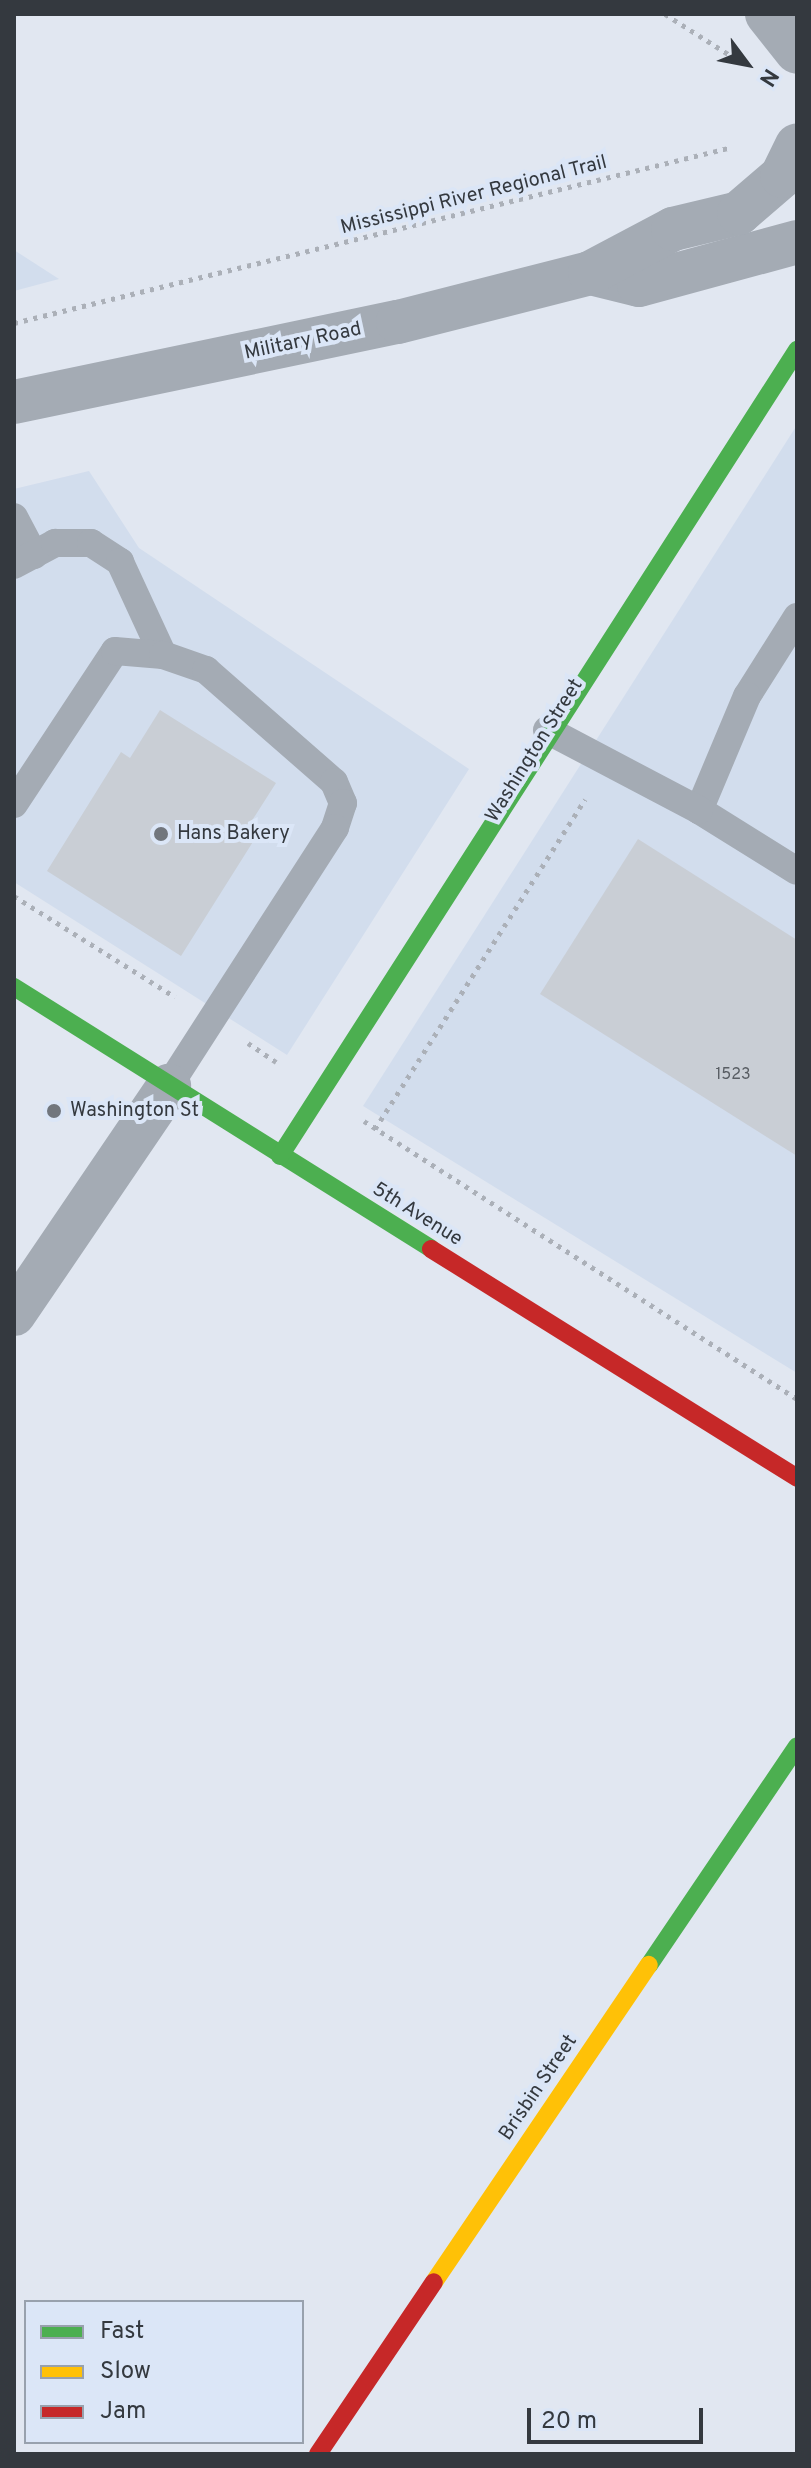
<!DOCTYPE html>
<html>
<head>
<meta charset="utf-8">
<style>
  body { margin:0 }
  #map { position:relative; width:811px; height:2468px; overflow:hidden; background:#e1e7f1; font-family:Overpass,sans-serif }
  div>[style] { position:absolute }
  .built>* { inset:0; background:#d2dded }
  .building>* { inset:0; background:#c9ced5 }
  .path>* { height:5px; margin-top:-2.5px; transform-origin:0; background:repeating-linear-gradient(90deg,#abb0b8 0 4px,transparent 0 10px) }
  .lane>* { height:28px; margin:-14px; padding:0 14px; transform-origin:14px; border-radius:14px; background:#a4abb4 }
  .street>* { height:44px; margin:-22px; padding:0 22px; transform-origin:22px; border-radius:22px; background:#a4abb4 }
  .fast>* { height:18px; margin:-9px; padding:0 9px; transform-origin:9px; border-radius:9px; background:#4caf50 }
  .slow>* { height:18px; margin:-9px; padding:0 9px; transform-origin:9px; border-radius:9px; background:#ffc107 }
  .jam>* { height:18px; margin:-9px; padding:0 9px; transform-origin:9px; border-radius:9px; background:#c62828 }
  .dots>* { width:22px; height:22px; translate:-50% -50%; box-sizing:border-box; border:4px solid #dbe6f7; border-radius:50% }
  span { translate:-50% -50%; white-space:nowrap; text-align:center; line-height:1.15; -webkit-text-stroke:8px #dbe6f7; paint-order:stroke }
  .number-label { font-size:16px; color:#595e64 }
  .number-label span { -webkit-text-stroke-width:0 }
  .street-label { font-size:20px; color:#34393f }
  .poi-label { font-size:20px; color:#34393f }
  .left { translate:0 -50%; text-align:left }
  .frame { position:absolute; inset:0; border:16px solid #34393f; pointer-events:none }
  .legend { position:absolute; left:24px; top:2300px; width:280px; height:144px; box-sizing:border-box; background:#dbe6f7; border:2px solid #98a1ad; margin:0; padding:10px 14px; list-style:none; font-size:24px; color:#34393f }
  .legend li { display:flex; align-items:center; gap:16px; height:40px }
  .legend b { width:40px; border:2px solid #98a1ad }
  .north { position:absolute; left:707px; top:24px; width:80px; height:80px; -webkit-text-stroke:6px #dbe6f7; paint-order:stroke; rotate:122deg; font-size:22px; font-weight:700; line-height:32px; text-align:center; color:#34393f }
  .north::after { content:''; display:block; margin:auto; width:28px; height:36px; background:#34393f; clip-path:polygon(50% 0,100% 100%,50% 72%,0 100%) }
  .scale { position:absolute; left:527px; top:2408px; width:176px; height:36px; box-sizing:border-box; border:4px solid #34393f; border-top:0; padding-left:10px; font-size:24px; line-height:28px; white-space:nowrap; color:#34393f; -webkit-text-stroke:6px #dbe6f7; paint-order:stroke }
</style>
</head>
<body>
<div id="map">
  <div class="built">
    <div style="clip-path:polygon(14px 250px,59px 279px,14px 291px)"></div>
    <div style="clip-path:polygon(797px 425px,797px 1373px,363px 1106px)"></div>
    <div style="clip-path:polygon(89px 471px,139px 548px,469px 769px,287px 1055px,14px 882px,14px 489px)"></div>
  </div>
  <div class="building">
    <div style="clip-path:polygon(160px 710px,276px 783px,246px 830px,256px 837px,181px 956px,47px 871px,121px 752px,130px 758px)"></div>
    <div style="clip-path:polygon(638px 839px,797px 940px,797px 1156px,540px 994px)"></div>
  </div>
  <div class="path">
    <div style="left:665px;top:14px;width:75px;rotate:32.4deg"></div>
    <div style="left:14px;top:323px;width:739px;rotate:-13.77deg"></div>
    <div style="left:14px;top:896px;width:190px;rotate:32.1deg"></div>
    <div style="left:248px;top:1043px;width:34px;rotate:34deg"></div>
    <div style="left:364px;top:1121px;width:515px;rotate:32.7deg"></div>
    <div style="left:375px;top:1129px;width:391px;rotate:-57.5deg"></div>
  </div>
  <div class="lane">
    <div style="left:14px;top:517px;width:43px;rotate:62.2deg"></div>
    <div style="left:14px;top:565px;width:47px;rotate:-28.2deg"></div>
    <div style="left:55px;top:543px;width:36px"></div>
    <div style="left:91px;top:543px;width:35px;rotate:33deg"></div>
    <div style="left:120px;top:562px;width:102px;rotate:65.2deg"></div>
    <div style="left:797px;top:617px;width:93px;rotate:122.3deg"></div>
    <div style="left:747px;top:696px;width:124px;rotate:112.8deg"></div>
    <div style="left:699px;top:810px;width:115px;rotate:31.9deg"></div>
    <div style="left:547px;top:730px;width:172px;rotate:27.8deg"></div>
    <div style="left:14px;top:804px;width:183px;rotate:-56.6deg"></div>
    <div style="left:115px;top:651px;width:48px;rotate:4.8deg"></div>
    <div style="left:163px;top:655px;width:46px;rotate:19.2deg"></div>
    <div style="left:206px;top:670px;width:170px;rotate:41.2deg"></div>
    <div style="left:334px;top:782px;width:23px;rotate:67deg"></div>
    <div style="left:343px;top:803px;width:26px;rotate:108deg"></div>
    <div style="left:335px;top:828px;width:307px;rotate:122.8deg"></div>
  </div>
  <div class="street">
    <div style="left:767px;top:14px;width:48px;rotate:51.7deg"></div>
    <div style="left:590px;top:273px;width:50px;rotate:13.8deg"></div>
    <div style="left:639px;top:285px;width:164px;rotate:-15.2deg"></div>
    <div style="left:14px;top:402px;width:392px;rotate:-11.8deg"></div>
    <div style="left:398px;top:322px;width:198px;rotate:-14.3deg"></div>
    <div style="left:590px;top:273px;width:94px;rotate:-27.9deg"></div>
    <div style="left:673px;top:229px;width:68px;rotate:-13.6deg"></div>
    <div style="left:739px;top:213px;width:57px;rotate:-40.7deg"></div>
    <div style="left:782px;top:176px;width:34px;rotate:-64deg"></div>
    <div style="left:14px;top:1314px;width:276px;rotate:-55.8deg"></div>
  </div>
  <div class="fast">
    <div style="left:14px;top:987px;width:492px;rotate:32.1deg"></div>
    <div style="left:280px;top:1156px;width:958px;rotate:-57.32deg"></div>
    <div style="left:649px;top:1965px;width:264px;rotate:-55.9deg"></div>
  </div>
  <div class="slow">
    <div style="left:434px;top:2282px;width:383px;rotate:-55.9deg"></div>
  </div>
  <div class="jam">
    <div style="left:431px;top:1249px;width:432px;rotate:32deg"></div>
    <div style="left:318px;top:2454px;width:207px;rotate:-56deg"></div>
  </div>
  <div class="dots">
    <div style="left:161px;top:834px;background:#71767d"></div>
    <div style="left:54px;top:1111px;background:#71767d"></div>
  </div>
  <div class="number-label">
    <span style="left:733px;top:1075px">1523</span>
  </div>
  <div class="street-label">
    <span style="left:474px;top:196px;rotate:-14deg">Mississippi River Regional Trail</span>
    <span style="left:303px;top:342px;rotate:-12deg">Military Road</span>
    <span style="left:535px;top:751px;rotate:-58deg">Washington Street</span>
    <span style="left:417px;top:1215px;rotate:32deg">5th Avenue</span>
    <span style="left:539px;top:2088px;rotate:-56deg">Brisbin Street</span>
  </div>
  <div class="poi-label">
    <span class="left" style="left:177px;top:834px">Hans Bakery</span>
    <span class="left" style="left:70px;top:1111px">Washington St</span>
  </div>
  <div class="frame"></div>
  <ul class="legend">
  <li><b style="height:10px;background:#4caf50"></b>Fast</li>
  <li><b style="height:10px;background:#ffc107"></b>Slow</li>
  <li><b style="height:10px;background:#c62828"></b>Jam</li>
  </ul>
  <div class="north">N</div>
  <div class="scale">20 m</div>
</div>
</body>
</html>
